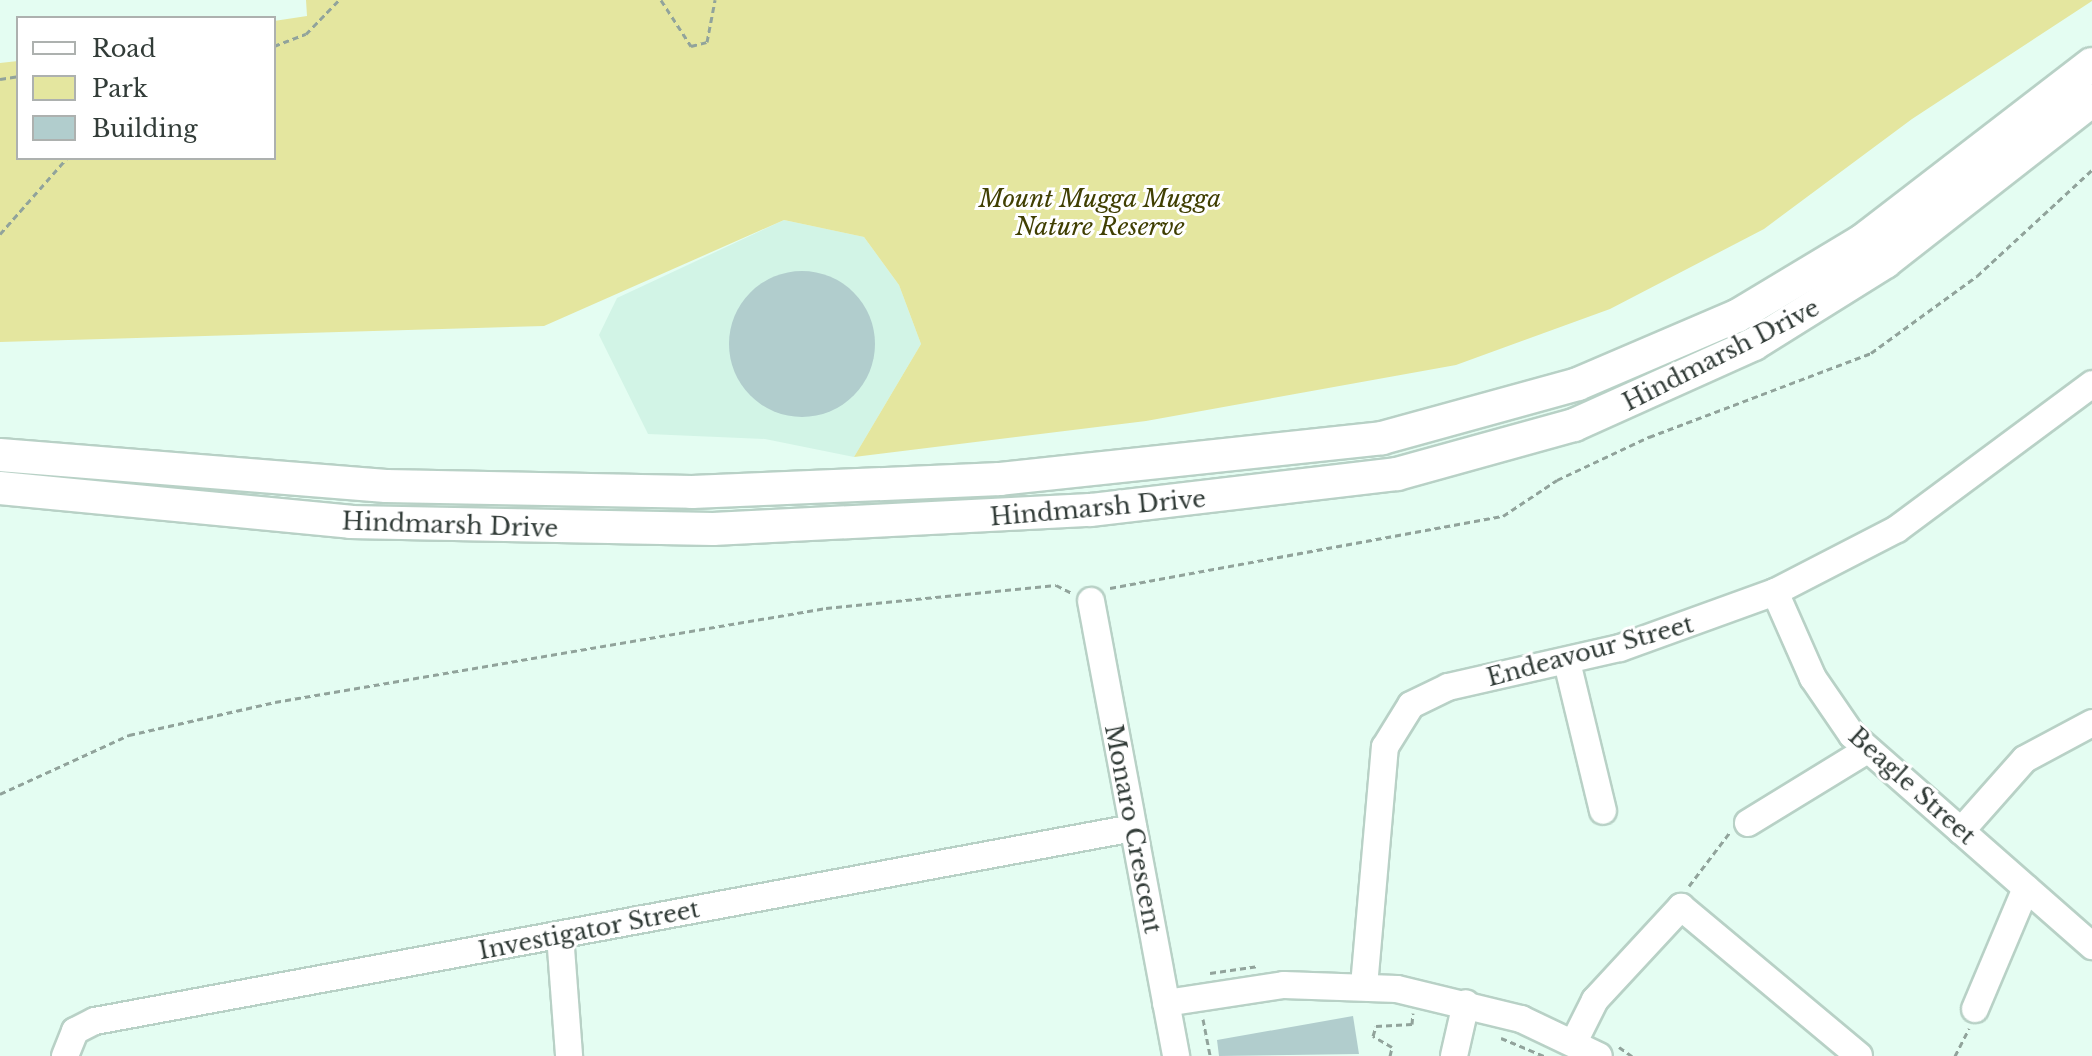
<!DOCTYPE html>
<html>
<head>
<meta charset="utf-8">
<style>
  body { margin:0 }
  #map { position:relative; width:2092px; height:1056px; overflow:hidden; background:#e4fdf2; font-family:"Libre Baskerville",serif }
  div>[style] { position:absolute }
  .built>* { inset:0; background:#d2f4e6 }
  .green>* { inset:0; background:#e4e69f }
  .building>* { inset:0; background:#b1cdcd }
  .round { border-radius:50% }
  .path>* { height:3px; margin-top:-1.5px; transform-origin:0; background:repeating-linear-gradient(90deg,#91a39b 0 6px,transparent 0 10px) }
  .roads { filter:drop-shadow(2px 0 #b8d1c6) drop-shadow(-2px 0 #b8d1c6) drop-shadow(0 2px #b8d1c6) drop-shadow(0 -2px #b8d1c6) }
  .minor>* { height:26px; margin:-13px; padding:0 13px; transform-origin:13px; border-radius:13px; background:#fff }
  .major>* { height:32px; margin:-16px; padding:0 16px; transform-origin:16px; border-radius:16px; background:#fff }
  span { translate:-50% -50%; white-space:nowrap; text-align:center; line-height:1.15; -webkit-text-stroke:6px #fff; paint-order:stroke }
  .park-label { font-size:24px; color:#403f02; font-style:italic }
  .street-label { font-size:24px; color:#323c38 }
  .legend { position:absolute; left:16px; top:16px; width:260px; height:144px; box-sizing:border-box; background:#fff; border:2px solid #adb1af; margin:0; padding:10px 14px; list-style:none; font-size:24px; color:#323c38 }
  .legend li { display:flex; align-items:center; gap:16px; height:40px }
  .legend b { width:40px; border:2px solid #adb1af }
</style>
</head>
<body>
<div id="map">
  <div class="built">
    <div style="clip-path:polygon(784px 220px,864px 237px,899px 285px,921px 344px,854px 457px,765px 439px,648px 434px,599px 335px,617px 298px)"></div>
  </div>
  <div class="green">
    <div style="clip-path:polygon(306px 0,2092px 0,2092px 1px,1912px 119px,1764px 229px,1610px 309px,1456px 365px,1146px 421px,854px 457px,921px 344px,899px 285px,864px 237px,784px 220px,544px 326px,0 342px,0 63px,18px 61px,18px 158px,274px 158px,274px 21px,307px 16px)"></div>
  </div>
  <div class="building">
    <div class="round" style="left:729px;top:271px;width:146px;height:146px"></div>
    <div style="clip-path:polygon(1353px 1016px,1359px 1054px,1219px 1056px,1217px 1040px)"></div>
  </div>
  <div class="path">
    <div style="left:661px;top:0;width:55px;rotate:56.9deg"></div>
    <div style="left:691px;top:46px;width:16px;rotate:-14deg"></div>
    <div style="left:707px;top:42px;width:43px;rotate:-79.2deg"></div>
    <div style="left:274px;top:46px;width:34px;rotate:-21deg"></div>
    <div style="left:306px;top:34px;width:47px;rotate:-45.9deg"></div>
    <div style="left:0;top:79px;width:18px;rotate:-9deg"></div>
    <div style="left:0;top:234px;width:101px;rotate:-48.6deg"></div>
    <div style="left:1110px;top:588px;width:400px;rotate:-10.4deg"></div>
    <div style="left:1503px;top:516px;width:65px;rotate:-33.7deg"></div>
    <div style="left:1557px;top:480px;width:102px;rotate:-25.1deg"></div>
    <div style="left:1649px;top:437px;width:237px;rotate:-20.7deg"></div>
    <div style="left:1871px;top:353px;width:131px;rotate:-36deg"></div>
    <div style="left:1977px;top:276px;width:156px;rotate:-42.7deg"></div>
    <div style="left:0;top:794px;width:142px;rotate:-24.6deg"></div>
    <div style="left:129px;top:735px;width:150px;rotate:-12.7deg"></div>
    <div style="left:275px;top:702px;width:559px;rotate:-9.68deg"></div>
    <div style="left:826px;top:608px;width:231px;rotate:-5.7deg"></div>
    <div style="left:1056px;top:585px;width:18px;rotate:27deg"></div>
    <div style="left:1689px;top:886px;width:68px;rotate:-52.8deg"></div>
    <div style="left:1210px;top:973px;width:49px;rotate:-8.3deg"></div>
    <div style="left:1203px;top:1019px;width:38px;rotate:79deg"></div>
    <div style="left:1501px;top:1038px;width:47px;rotate:22.7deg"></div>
    <div style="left:1619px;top:1047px;width:16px;rotate:35deg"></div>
    <div style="left:1390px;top:1056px;width:9px;rotate:-77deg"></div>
    <div style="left:1392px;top:1047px;width:22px;rotate:-150deg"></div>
    <div style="left:1373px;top:1036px;width:10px;rotate:-73deg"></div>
    <div style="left:1376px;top:1026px;width:36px;rotate:-3deg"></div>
    <div style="left:1412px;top:1024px;width:11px;rotate:-85deg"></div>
    <div style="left:1955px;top:1056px;width:31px;rotate:-63deg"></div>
  </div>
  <div class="roads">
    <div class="minor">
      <div style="left:1775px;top:592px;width:94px;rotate:66.2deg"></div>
      <div style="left:1813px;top:678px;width:69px;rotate:55.6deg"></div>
      <div style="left:1852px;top:735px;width:320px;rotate:41.3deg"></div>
      <div style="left:1091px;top:601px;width:463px;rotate:79.4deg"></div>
      <div style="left:1567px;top:662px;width:153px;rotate:76.4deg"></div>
      <div style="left:1748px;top:823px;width:140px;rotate:-31.5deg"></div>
      <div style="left:1961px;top:831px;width:96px;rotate:-48.4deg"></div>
      <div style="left:2025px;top:759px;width:76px;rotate:-28.2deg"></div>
      <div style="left:560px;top:935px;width:121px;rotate:85.7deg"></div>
      <div style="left:1364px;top:986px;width:240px;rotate:-85deg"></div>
      <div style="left:1385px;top:747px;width:49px;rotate:-58.2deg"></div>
      <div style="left:1411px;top:705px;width:41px;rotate:-25.9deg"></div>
      <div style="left:1448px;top:687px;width:176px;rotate:-12.8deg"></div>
      <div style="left:1620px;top:648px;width:165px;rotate:-19.9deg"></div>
      <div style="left:1775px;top:592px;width:137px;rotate:-27.3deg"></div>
      <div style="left:1897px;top:529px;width:243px;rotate:-36.6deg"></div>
      <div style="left:1166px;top:1003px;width:119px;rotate:-8.7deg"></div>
      <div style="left:1284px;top:985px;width:113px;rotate:2deg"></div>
      <div style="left:1397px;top:989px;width:128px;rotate:13.6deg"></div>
      <div style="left:1521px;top:1019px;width:86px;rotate:25.4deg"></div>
      <div style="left:1975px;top:1009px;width:131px;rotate:-67.1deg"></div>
      <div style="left:1574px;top:1042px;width:47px;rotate:-63.4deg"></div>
      <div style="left:1595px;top:1000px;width:127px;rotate:-47.2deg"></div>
      <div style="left:1681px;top:907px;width:232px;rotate:39.9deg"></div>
      <div style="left:65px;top:1056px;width:27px;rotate:-68deg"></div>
      <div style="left:75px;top:1031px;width:22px;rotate:-27deg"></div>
      <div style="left:95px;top:1021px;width:1056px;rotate:-10.53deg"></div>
      <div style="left:1454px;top:1056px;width:54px;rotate:-77.2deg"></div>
    </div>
    <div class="major">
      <div style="left:0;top:455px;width:387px;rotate:4.6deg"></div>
      <div style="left:386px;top:486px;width:306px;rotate:1.1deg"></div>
      <div style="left:692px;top:492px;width:308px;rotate:-2.4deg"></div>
      <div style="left:1000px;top:479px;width:384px;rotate:-6.1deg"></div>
      <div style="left:1382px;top:438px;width:203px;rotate:-15.4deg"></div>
      <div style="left:1578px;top:384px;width:173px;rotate:-23.2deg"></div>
      <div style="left:1737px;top:316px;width:146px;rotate:-31deg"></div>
      <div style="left:1862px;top:241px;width:290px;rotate:-37.6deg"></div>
      <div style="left:0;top:488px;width:352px;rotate:5.5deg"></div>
      <div style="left:350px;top:522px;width:363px;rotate:1.1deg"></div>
      <div style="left:713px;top:529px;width:378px;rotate:-2.9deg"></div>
      <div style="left:1091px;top:510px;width:308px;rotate:-6.7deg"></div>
      <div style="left:1397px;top:474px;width:184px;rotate:-15.5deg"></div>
      <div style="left:1574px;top:425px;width:197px;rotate:-24.2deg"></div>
      <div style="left:1754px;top:344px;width:155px;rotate:-32deg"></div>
      <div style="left:1885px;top:262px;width:263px;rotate:-38deg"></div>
    </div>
  </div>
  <div class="park-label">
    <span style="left:1100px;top:213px">Mount Mugga Mugga<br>Nature Reserve</span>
  </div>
  <div class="street-label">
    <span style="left:1721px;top:355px;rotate:-27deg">Hindmarsh Drive</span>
    <span style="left:1098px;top:508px;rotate:-5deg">Hindmarsh Drive</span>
    <span style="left:450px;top:525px;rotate:2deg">Hindmarsh Drive</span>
    <span style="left:1590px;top:651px;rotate:-15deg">Endeavour Street</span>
    <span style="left:1912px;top:786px;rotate:42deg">Beagle Street</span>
    <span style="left:1133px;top:829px;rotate:79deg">Monaro Crescent</span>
    <span style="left:589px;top:930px;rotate:-11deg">Investigator Street</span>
  </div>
  <ul class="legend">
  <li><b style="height:10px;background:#fff"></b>Road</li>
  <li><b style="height:22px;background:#e4e69f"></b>Park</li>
  <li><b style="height:22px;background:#b1cdcd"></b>Building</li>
  </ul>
</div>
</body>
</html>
